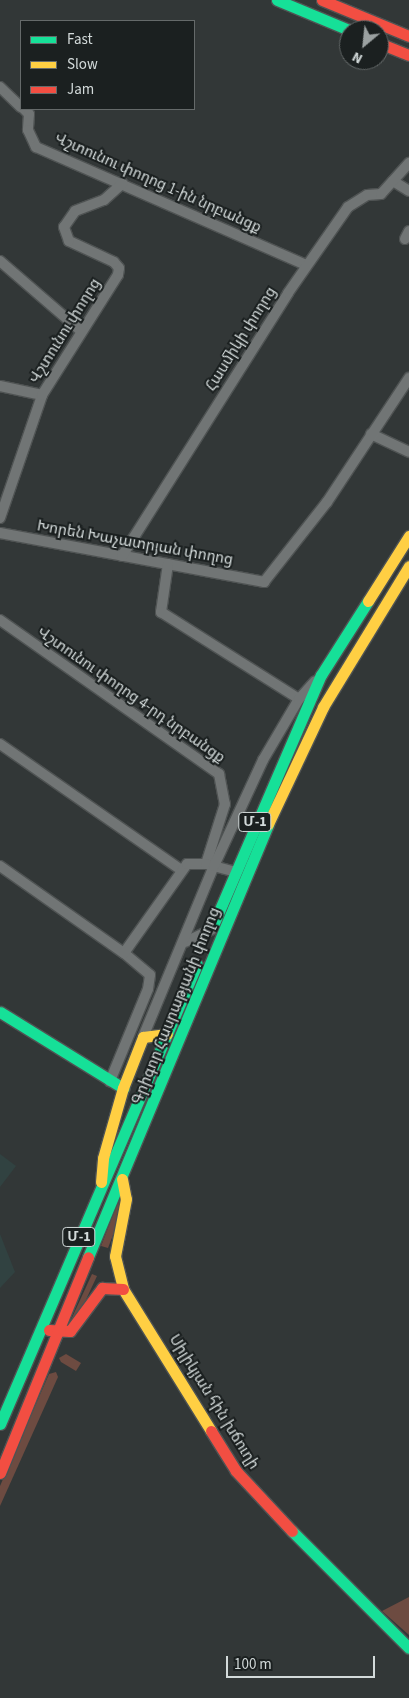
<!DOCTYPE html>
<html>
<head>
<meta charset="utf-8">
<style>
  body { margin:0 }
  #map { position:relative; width:409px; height:1698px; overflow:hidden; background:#323737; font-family:"Source Sans 3","Noto Sans Armenian",sans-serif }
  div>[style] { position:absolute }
  .built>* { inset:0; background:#314241 }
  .green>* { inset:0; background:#6d4b41 }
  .roads { filter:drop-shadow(1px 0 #4f5353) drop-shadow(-1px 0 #4f5353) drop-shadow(0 1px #4f5353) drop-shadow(0 -1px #4f5353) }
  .street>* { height:10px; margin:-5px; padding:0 5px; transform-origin:5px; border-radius:5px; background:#717575 }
  .fast>* { height:11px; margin:-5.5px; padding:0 5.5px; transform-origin:5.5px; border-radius:5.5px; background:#16e098 }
  .slow>* { height:11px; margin:-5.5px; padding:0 5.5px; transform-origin:5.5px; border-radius:5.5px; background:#ffcf43 }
  .jam>* { height:11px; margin:-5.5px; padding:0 5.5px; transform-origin:5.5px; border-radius:5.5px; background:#f24e42 }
  span { translate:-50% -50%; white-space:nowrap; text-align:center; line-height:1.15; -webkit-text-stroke:4px #1b2020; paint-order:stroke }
  .shield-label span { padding:1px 4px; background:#1b2020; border:1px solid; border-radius:4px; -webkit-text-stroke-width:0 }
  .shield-label { font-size:14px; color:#d3dada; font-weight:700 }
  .street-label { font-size:15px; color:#d3dada }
  .legend { position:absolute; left:20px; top:20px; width:175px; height:90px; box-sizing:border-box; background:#1b2020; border:1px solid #656a6a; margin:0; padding:6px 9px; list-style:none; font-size:15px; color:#d3dada }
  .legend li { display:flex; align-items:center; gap:10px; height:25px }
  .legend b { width:25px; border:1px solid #656a6a }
  .north { position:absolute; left:339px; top:20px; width:50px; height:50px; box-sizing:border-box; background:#1b2020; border:1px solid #656a6a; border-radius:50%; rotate:208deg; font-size:14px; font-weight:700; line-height:20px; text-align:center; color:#d3dada }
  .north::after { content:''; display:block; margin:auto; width:18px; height:22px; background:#9ba1a1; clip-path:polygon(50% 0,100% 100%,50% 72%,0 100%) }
  .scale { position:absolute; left:226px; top:1656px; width:149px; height:22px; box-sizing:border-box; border:2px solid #d3dada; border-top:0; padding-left:6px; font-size:15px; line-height:18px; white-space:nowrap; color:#d3dada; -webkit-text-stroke:4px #1b2020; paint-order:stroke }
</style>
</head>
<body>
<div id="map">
  <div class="built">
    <div style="clip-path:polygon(0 1154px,16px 1166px,0 1187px)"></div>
    <div style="clip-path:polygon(0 1234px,15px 1272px,0 1288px)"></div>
  </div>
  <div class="green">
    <div style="clip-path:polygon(118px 1202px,123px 1209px,108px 1248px,101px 1246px)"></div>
    <div style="clip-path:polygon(92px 1274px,97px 1276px,76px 1321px,69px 1324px)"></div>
    <div style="clip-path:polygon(66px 1354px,81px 1363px,76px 1371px,61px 1362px,59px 1358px)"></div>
    <div style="clip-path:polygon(56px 1372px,58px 1377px,0 1506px,0 1486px,49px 1374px)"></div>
    <div style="clip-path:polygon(409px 1597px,409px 1635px,382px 1611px)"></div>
  </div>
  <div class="roads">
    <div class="street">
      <div style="left:0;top:87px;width:29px;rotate:44deg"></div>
      <div style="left:24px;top:109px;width:7px;rotate:45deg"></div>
      <div style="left:29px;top:114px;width:16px;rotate:94deg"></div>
      <div style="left:28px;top:130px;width:19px;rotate:65deg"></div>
      <div style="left:36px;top:147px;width:295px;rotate:23.6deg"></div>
      <div style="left:393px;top:181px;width:19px;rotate:32deg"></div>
      <div style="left:405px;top:239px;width:9px;rotate:-63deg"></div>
      <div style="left:0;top:261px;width:107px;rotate:40.8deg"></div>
      <div style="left:0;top:386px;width:43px;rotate:12.1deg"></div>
      <div style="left:371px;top:434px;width:42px;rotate:25.3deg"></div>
      <div style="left:0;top:518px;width:130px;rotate:-71.1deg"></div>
      <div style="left:42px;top:395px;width:142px;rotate:-57.7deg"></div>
      <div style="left:118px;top:275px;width:7px;rotate:-82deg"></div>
      <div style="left:119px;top:268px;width:8px;rotate:-130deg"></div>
      <div style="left:114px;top:262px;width:50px;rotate:-155deg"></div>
      <div style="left:69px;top:241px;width:15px;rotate:-110deg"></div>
      <div style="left:64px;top:227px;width:19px;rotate:-55deg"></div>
      <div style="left:75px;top:211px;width:31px;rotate:-21deg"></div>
      <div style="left:104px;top:200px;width:25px;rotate:-42deg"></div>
      <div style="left:0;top:533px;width:269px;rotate:10.5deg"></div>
      <div style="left:264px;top:582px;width:102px;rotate:-51.8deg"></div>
      <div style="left:327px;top:502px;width:149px;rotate:-56.5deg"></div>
      <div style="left:122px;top:556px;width:311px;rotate:-57.7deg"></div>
      <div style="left:288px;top:293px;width:105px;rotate:-55.1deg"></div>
      <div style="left:348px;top:207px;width:22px;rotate:-32deg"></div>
      <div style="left:367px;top:195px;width:14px;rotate:-4deg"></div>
      <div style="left:381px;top:194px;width:42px;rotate:-47.9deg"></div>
      <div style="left:168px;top:564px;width:49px;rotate:98.3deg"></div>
      <div style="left:161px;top:612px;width:163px;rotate:32.2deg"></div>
      <div style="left:0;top:620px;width:268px;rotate:35.1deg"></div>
      <div style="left:219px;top:774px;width:31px;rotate:79deg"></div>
      <div style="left:225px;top:804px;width:63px;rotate:107.6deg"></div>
      <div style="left:0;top:744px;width:221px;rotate:34.8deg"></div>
      <div style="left:0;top:866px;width:151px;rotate:35.1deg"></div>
      <div style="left:124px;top:953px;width:34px;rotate:40deg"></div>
      <div style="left:150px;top:975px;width:14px;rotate:98deg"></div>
      <div style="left:148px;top:989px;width:100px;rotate:112.4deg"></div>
      <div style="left:185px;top:942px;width:29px;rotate:-25deg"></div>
      <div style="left:124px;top:953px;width:109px;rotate:-54.7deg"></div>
      <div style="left:187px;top:864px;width:19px"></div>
      <div style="left:206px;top:864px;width:30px;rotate:15deg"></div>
      <div style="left:143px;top:1037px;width:185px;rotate:-67.5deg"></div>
      <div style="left:214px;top:866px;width:117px;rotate:-65.2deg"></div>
      <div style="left:263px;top:760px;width:71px;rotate:-59.5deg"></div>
      <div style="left:299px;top:699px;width:24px;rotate:-48deg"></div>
    </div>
    <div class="fast">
      <div style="left:277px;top:0;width:78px;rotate:22.6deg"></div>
      <div style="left:214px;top:923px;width:270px;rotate:-66.7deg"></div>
      <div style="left:321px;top:675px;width:88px;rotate:-57.6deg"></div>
      <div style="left:0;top:1012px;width:145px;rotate:31.7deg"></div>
      <div style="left:88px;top:1257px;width:469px;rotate:-67.4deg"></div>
      <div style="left:0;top:1424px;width:500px;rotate:-66.82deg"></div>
      <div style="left:292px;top:1531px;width:165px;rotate:45deg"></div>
    </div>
    <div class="slow">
      <div style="left:368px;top:601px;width:77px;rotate:-57.8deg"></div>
      <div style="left:268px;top:824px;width:129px;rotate:-64.8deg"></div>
      <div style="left:323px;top:707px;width:165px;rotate:-58.6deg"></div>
      <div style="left:122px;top:1179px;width:20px;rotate:79deg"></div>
      <div style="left:126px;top:1199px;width:58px;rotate:100.9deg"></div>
      <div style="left:115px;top:1256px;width:34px;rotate:76deg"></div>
      <div style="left:123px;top:1289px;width:167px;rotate:58.2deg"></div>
      <div style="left:101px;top:1182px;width:24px;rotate:-85deg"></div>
      <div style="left:103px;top:1158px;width:73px;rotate:-74.1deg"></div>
      <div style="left:123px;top:1088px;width:55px;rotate:-68.6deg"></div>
      <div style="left:143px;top:1037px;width:24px;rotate:-7deg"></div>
    </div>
    <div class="jam">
      <div style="left:322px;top:0;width:94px;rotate:22.5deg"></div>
      <div style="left:379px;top:43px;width:32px;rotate:22deg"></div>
      <div style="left:49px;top:1330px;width:21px;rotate:3deg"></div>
      <div style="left:70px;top:1331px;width:54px;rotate:-53.3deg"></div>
      <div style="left:102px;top:1288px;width:21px;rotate:3deg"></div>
      <div style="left:211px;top:1431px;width:47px;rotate:58deg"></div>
      <div style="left:236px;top:1471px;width:82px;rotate:47deg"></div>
      <div style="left:0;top:1473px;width:233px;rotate:-67.8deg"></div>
    </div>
  </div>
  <div class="shield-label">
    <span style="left:255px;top:822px">Մ-1</span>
    <span style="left:79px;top:1237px">Մ-1</span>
  </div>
  <div class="street-label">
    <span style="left:158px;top:183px;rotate:24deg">Վշտունու փողոց 1-ին նրբանցք</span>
    <span style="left:65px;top:331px;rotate:-58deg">Վշտունու փողոց</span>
    <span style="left:241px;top:339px;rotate:-58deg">Հասմիկի փողոց</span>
    <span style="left:135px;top:543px;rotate:10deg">Խորեն Խաչատրյան փողոց</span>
    <span style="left:131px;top:695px;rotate:35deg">Վշտունու փողոց 4-րդ նրբանցք</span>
    <span style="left:176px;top:1006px;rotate:-68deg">Գրիգոր Հասրաթյանի փողոց</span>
    <span style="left:214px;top:1402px;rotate:58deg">Սիլիկյան հին խճուղի</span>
  </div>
  <ul class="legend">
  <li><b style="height:6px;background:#16e098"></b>Fast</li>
  <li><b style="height:6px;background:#ffcf43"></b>Slow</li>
  <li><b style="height:6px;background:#f24e42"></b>Jam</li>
  </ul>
  <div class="north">N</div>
  <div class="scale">100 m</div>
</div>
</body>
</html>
